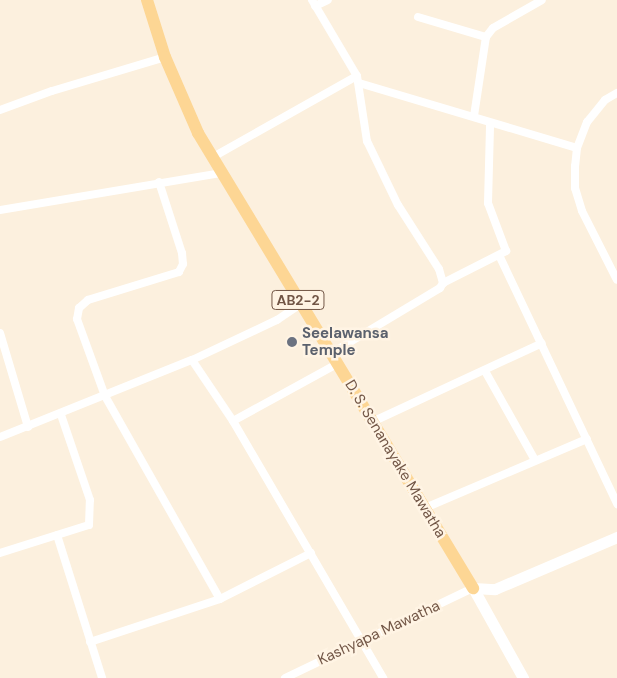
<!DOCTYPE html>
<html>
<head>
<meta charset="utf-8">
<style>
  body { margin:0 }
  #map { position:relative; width:617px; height:678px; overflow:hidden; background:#fcf0de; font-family:"DM Sans",sans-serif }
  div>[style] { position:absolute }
  .minor>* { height:8px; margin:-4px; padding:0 4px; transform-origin:4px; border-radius:4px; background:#fff }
  .secondary>* { height:11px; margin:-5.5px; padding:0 5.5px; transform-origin:5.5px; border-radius:5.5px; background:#fff }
  .primary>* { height:12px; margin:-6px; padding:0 6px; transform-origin:6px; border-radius:6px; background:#fdd694 }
  .dots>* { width:14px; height:14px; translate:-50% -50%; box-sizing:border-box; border:2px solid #fff4e4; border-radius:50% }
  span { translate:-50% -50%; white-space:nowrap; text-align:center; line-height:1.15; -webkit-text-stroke:5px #fff4e4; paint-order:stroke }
  .shield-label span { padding:1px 4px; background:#fff4e4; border:1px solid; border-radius:4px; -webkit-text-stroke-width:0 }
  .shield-label { font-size:14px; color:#725646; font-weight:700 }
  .worship-label { font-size:15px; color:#5b616d; font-weight:700 }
  .left { translate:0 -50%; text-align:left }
  .street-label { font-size:15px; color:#725646 }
</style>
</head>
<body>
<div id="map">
  <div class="minor">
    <div style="left:312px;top:0;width:88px;rotate:59.4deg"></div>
    <div style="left:357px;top:76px;width:66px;rotate:81.3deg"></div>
    <div style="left:367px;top:141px;width:71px;rotate:64.2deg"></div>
    <div style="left:398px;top:205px;width:76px;rotate:57.4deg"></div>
    <div style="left:439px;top:269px;width:15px;rotate:74deg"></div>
    <div style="left:443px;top:283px;width:6px;rotate:121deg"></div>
    <div style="left:440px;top:288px;width:128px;rotate:149deg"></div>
    <div style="left:315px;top:6px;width:14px;rotate:-25deg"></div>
    <div style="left:418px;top:17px;width:71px;rotate:16.4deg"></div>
    <div style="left:359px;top:83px;width:227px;rotate:16.6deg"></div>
    <div style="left:617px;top:93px;width:14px;rotate:150deg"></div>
    <div style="left:605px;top:100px;width:28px;rotate:129deg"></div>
    <div style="left:587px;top:122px;width:28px;rotate:111deg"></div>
    <div style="left:577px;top:148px;width:18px;rotate:96deg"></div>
    <div style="left:575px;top:166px;width:22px;rotate:90deg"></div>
    <div style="left:575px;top:188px;width:24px;rotate:73deg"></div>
    <div style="left:582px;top:211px;width:77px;rotate:63.1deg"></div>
    <div style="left:0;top:110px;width:55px;rotate:-20.1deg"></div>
    <div style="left:52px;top:91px;width:118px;rotate:-16.7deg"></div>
    <div style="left:474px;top:116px;width:80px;rotate:-81.4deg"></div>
    <div style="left:486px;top:37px;width:11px;rotate:-52deg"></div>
    <div style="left:493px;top:28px;width:56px;rotate:-29.7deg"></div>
    <div style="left:213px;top:157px;width:165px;rotate:-29.4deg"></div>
    <div style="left:159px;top:182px;width:75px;rotate:72.1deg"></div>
    <div style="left:182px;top:253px;width:11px;rotate:85deg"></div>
    <div style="left:183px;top:264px;width:9px;rotate:117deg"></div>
    <div style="left:179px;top:272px;width:95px;rotate:162.9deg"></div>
    <div style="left:88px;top:300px;width:12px;rotate:138deg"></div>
    <div style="left:79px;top:308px;width:11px;rotate:100deg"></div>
    <div style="left:77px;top:319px;width:82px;rotate:70deg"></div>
    <div style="left:105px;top:396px;width:233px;rotate:60.5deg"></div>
    <div style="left:0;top:210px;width:225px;rotate:-9.5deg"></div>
    <div style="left:499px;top:255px;width:276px;rotate:64.6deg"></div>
    <div style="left:443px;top:283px;width:71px;rotate:-26.9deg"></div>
    <div style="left:506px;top:251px;width:51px;rotate:-110.6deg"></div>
    <div style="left:488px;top:203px;width:78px;rotate:-88.5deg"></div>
    <div style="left:0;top:333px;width:98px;rotate:73.4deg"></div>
    <div style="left:192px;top:360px;width:73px;rotate:56.1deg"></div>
    <div style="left:233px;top:421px;width:298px;rotate:59.7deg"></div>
    <div style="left:485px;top:371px;width:102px;rotate:60.7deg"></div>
    <div style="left:233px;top:421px;width:119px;rotate:-28.7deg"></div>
    <div style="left:372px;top:422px;width:187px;rotate:-24.9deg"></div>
    <div style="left:0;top:437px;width:207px;rotate:-21.9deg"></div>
    <div style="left:192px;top:360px;width:94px;rotate:-25.2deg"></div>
    <div style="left:277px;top:320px;width:29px;rotate:-34deg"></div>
    <div style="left:425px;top:508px;width:176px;rotate:-23.1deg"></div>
    <div style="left:57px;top:535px;width:150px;rotate:72.5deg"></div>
    <div style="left:0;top:553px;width:93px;rotate:-17.5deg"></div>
    <div style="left:89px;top:525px;width:25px;rotate:-88deg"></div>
    <div style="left:90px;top:500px;width:90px;rotate:-108.8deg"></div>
    <div style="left:90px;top:642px;width:137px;rotate:-18.3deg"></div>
    <div style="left:220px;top:599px;width:102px;rotate:-26.8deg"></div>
    <div style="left:285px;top:678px;width:208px;rotate:-25.6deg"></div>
  </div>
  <div class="secondary">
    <div style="left:473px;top:588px;width:22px;rotate:3deg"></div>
    <div style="left:495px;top:589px;width:133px;rotate:-23.1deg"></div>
    <div style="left:473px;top:588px;width:103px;rotate:60.9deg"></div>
  </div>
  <div class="primary">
    <div style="left:147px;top:0;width:60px;rotate:72.5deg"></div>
    <div style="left:165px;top:57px;width:83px;rotate:66.5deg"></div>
    <div style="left:198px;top:133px;width:532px;rotate:58.85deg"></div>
  </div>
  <div class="dots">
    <div style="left:292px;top:342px;background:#6b7280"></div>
  </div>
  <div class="shield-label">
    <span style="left:298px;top:300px">AB2-2</span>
  </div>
  <div class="worship-label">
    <span class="left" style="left:302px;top:342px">Seelawansa<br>Temple</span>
  </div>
  <div class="street-label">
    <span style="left:395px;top:459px;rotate:59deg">D. S. Senanayake Mawatha</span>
    <span style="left:379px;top:633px;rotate:-25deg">Kashyapa Mawatha</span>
  </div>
</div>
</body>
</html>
